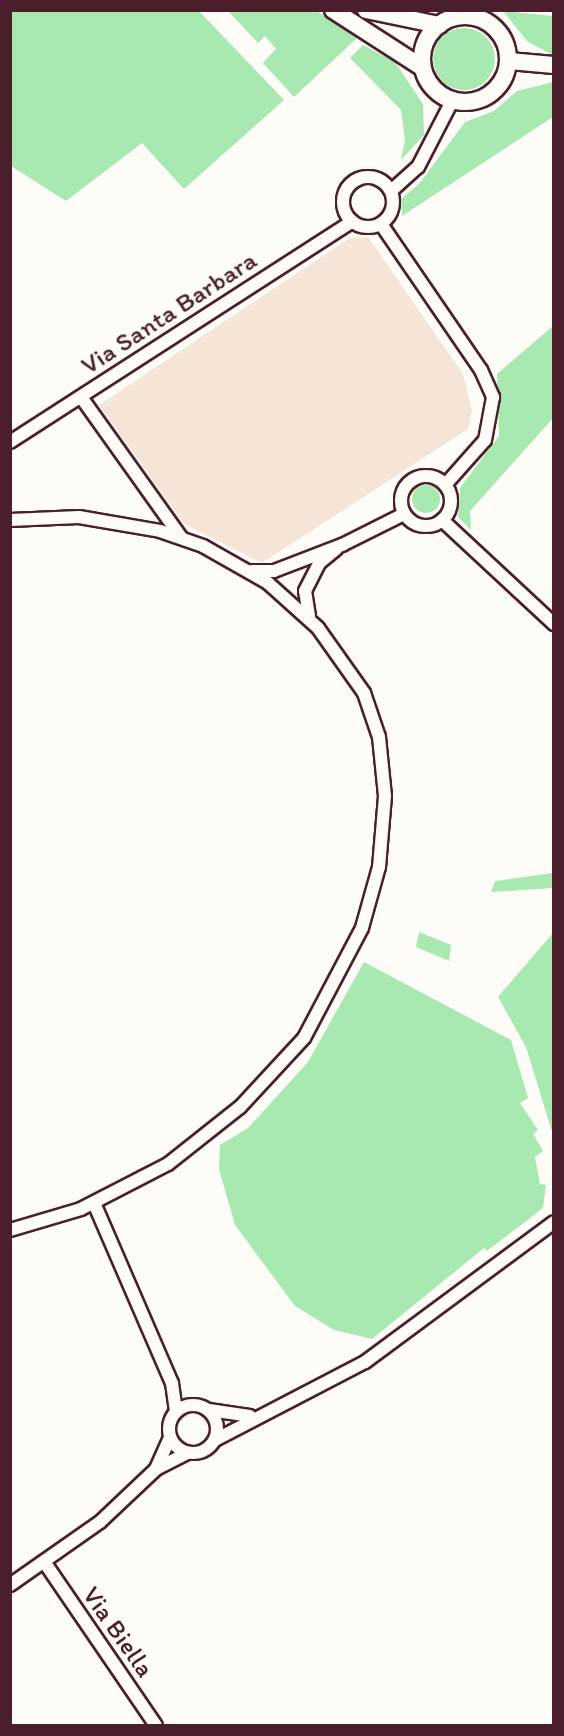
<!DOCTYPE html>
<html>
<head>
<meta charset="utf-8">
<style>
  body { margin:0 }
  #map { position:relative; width:564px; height:1736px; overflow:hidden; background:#fdfcf7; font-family:Itim,sans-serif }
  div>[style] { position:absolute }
  .built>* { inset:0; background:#f4e5d8 }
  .green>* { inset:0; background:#a8e9b2 }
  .round { border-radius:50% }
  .roads { filter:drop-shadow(2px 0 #4a1f2b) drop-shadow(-2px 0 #4a1f2b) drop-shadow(0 2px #4a1f2b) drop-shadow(0 -2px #4a1f2b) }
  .street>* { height:12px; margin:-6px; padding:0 6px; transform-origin:6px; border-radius:6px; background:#fdfcf7 }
  .street>.ring { margin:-6px; padding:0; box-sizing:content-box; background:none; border:12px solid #fdfcf7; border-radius:50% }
  .secondary>* { height:16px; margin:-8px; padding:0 8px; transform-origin:8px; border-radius:8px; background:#fdfcf7 }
  .secondary>.ring { margin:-8px; padding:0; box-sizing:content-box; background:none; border:16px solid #fdfcf7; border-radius:50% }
  span { translate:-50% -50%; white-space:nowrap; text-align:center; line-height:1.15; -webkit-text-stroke:4.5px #fdfcf7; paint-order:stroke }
  .street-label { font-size:26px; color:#4a1f2b }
  .frame { position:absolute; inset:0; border:12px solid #4a1f2b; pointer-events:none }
</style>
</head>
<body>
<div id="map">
  <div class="built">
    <div style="clip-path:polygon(368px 237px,463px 374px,472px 411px,468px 429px,262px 563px,184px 524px,99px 405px,350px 238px)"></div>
  </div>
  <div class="green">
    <div style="clip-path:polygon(10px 11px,199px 11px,284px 100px,184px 189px,142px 143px,66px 201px,11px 166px)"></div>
    <div style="clip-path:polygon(228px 11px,317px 11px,357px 38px,294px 97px,263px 63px,276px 49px,265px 36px,258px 43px)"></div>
    <div style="clip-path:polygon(503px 11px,553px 16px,553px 55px,528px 42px)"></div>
    <div class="round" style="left:433px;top:28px;width:62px;height:62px"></div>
    <div style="clip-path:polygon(363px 45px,395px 62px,423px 104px,424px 135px,401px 160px,405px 140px,401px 110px,350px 58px)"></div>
    <div style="clip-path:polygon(553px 82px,553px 117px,402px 216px,401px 199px,419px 184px,465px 122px,494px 111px,517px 91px)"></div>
    <div style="clip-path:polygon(553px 326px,553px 418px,470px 511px,471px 530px,458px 517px,460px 488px,499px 436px,497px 374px)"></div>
    <div class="round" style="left:412px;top:485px;width:28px;height:28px"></div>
    <div style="clip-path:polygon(553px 873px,553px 888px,491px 892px,495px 881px)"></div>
    <div style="clip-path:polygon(419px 932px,451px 945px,449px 961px,416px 947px)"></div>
    <div style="clip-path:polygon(553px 933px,553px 1135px,526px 1047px,498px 997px)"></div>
    <div style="clip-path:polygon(364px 962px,511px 1040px,528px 1098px,520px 1103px,538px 1130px,533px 1134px,543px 1151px,535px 1157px,540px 1184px,546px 1185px,543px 1208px,487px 1251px,484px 1248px,372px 1339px,334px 1330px,295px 1306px,235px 1225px,219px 1169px,220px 1145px,248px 1128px,308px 1062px)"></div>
  </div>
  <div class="roads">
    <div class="street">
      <div class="ring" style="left:343px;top:177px;width:38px;height:38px"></div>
      <div style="left:391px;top:191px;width:36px;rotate:-42deg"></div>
      <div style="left:418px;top:167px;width:74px;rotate:-62.7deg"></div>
      <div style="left:381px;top:224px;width:177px;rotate:55.6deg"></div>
      <div style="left:481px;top:370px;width:30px;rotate:66deg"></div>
      <div style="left:493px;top:397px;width:44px;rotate:100.5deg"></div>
      <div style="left:485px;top:440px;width:60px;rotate:131.6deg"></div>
      <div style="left:81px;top:397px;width:171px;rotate:54.5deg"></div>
      <div style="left:10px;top:442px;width:407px;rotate:-32.8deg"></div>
      <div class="ring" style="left:401px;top:476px;width:38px;height:38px"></div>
      <div style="left:10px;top:520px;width:69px;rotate:-2.5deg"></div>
      <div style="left:79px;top:517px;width:82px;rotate:9.8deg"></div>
      <div style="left:160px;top:531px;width:46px;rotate:19.2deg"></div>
      <div style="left:203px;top:546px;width:75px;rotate:29.6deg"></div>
      <div style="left:268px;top:583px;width:67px;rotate:42deg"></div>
      <div style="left:318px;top:628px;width:80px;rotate:54.7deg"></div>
      <div style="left:364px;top:693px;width:46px;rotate:71.2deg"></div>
      <div style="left:379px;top:737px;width:59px;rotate:84.2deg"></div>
      <div style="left:385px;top:796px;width:71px;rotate:94.8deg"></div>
      <div style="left:379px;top:867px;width:63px;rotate:105.6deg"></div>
      <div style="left:362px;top:928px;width:124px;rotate:117.8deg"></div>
      <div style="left:304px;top:1038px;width:94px;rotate:132.8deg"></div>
      <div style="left:240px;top:1107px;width:92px;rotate:141.6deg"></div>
      <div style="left:168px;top:1164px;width:98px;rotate:152.7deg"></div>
      <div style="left:81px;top:1209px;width:74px;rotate:163.5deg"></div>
      <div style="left:442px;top:520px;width:153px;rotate:42.9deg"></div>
      <div style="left:252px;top:571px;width:22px"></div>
      <div style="left:274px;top:571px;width:73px;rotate:-20.9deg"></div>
      <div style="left:342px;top:545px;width:69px;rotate:-26.6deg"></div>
      <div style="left:309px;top:616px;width:25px;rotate:-99deg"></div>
      <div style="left:305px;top:591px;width:31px;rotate:-63deg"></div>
      <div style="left:319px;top:563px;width:22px;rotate:-39deg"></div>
      <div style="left:94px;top:1203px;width:196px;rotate:66.6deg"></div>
      <div style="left:172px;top:1383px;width:28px;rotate:82deg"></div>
      <div class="ring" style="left:169px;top:1405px;width:36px;height:36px"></div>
      <div style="left:209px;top:1410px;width:41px;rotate:8.3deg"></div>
      <div style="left:215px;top:1440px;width:169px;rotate:-27.5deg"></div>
      <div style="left:365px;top:1362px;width:235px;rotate:-36.5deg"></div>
      <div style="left:156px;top:1469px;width:35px;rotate:-66deg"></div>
      <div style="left:45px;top:1563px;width:197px;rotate:55.7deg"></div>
      <div style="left:10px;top:1585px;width:110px;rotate:-35deg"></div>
      <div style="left:100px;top:1522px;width:77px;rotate:-43.4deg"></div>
      <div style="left:156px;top:1469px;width:36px;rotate:-27deg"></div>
    </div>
    <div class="secondary">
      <div style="left:333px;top:10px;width:107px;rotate:32.8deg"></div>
      <div style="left:366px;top:10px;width:75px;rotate:11.6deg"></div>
      <div class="ring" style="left:422px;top:16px;width:70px;height:70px"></div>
      <div style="left:509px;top:61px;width:45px;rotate:5.1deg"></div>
    </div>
  </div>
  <div class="street-label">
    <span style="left:169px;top:313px;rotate:-33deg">Via Santa Barbara</span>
    <span style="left:118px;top:1632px;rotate:55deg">Via Biella</span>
  </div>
  <div class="frame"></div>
</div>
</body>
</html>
